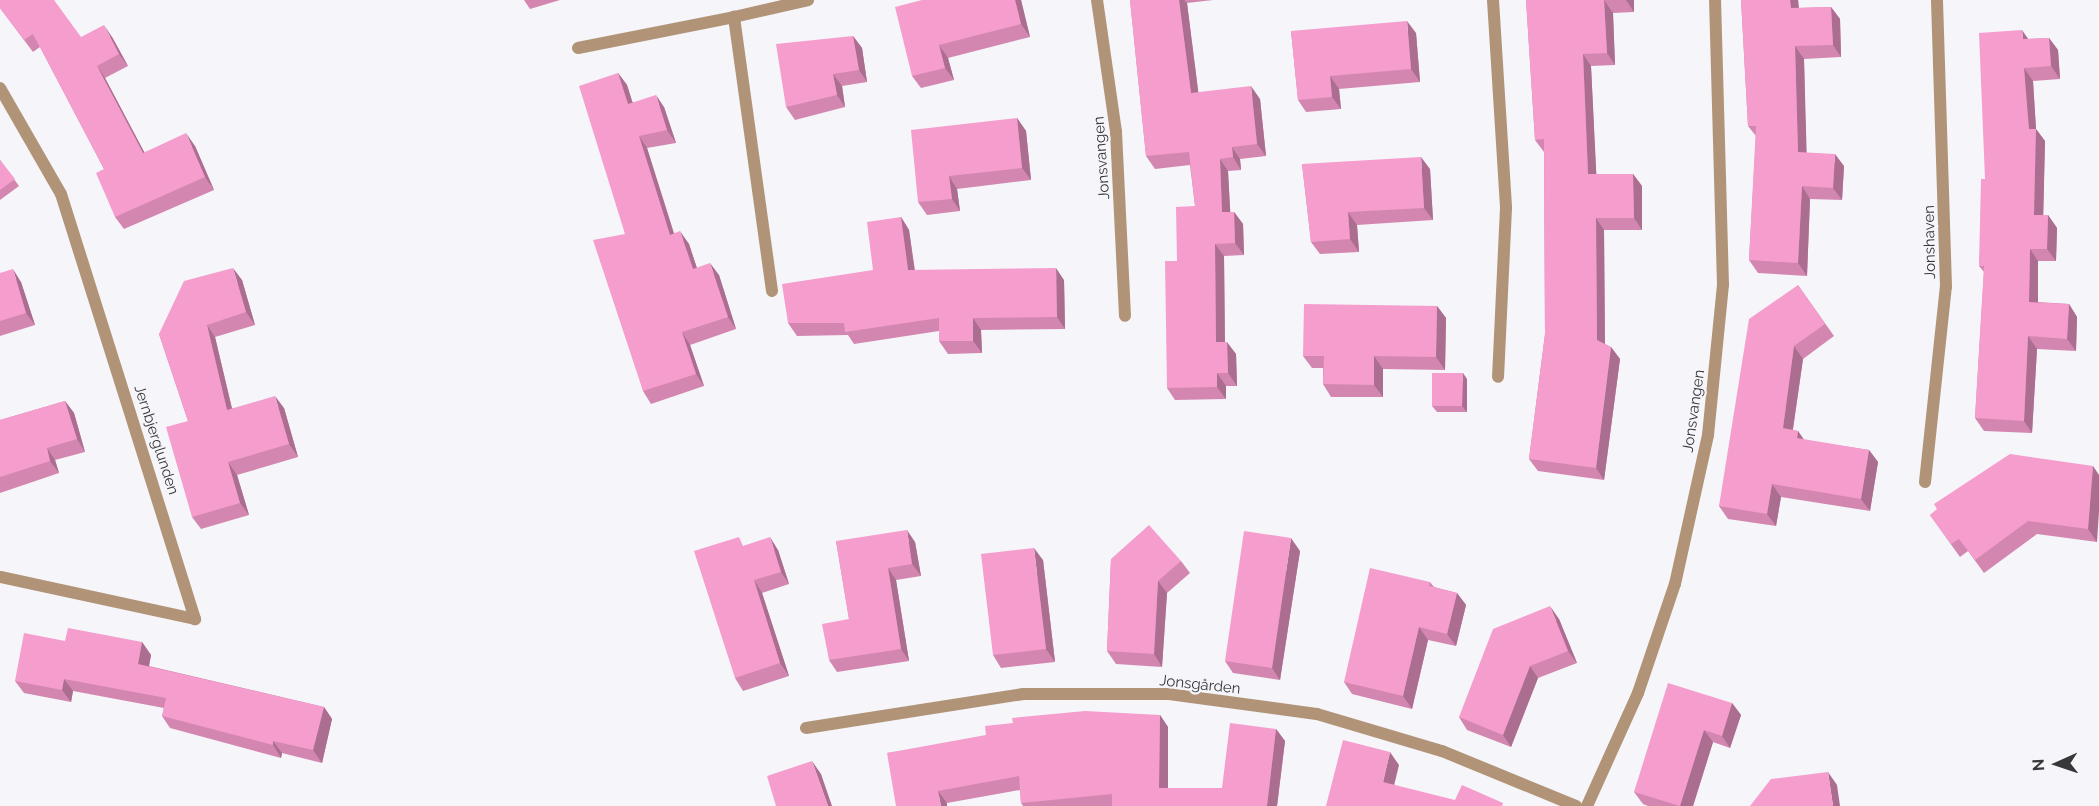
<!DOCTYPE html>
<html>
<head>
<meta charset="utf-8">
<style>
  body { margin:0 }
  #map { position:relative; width:2099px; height:806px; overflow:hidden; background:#f5f5fa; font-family:Raleway,sans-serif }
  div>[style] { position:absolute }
  .street>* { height:12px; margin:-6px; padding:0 6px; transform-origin:6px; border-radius:6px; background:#b19477 }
  .wall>* { inset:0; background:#d387b0 }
  .shaded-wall>* { inset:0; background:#ac6e90 }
  .building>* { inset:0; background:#f59dcd }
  span { translate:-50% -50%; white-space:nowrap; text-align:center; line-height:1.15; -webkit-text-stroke:4.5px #f5f5fa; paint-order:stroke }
  .street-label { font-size:15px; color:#38383a }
  .north { position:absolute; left:2027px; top:734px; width:60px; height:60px; -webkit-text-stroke:4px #f5f5fa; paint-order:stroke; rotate:267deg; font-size:16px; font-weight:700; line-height:24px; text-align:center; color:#38383a }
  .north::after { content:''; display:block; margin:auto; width:21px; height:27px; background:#38383a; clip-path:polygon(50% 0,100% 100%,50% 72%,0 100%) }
</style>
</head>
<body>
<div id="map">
  <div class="street">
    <div style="left:1097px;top:0;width:133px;rotate:81.8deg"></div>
    <div style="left:1116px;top:132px;width:184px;rotate:87.2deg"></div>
    <div style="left:1493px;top:0;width:208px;rotate:86.4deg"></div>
    <div style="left:1506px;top:208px;width:169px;rotate:92.7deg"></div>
    <div style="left:578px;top:48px;width:159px;rotate:-11.2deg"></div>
    <div style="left:0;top:88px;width:122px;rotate:60.1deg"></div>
    <div style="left:61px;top:194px;width:446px;rotate:72.5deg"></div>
    <div style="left:195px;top:619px;width:199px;rotate:-167.8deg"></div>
    <div style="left:772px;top:291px;width:277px;rotate:-97.9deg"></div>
    <div style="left:734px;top:17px;width:76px;rotate:-12.9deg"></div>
    <div style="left:1925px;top:482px;width:196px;rotate:-83.9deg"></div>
    <div style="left:1946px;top:287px;width:287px;rotate:-91.8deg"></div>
    <div style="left:806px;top:728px;width:220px;rotate:-8.9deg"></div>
    <div style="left:1023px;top:694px;width:146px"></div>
    <div style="left:1169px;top:694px;width:149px;rotate:7.7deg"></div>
    <div style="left:1317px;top:714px;width:130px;rotate:16.5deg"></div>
    <div style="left:1442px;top:751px;width:145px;rotate:22.3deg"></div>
    <div style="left:1587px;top:806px;width:124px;rotate:-65.7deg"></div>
    <div style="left:1638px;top:693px;width:115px;rotate:-71.3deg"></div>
    <div style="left:1675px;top:584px;width:153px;rotate:-77.5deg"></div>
    <div style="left:1708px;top:435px;width:151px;rotate:-84.3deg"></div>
    <div style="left:1723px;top:285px;width:285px;rotate:-91.6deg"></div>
  </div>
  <div class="wall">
    <div style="clip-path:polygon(524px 0,560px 0,530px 9px)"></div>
    <div style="clip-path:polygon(922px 0,1021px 0,1030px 37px,948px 58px,954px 80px,921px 88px,912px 76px)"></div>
    <div style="clip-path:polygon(1130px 0,1213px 0,1187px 3px,1198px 92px,1260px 99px,1266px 156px,1240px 159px,1241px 170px,1228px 171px,1230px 212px,1234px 212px,1243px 224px,1244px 255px,1224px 256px,1225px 342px,1236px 354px,1237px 386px,1226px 386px,1226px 399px,1175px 400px,1167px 388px,1177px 261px,1195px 206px,1190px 165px,1155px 169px,1146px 156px)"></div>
    <div style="clip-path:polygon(1526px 0,1634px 0,1634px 12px,1613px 13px,1615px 65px,1591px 66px,1596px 174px,1633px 174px,1642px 186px,1642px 230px,1604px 230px,1605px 344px,1611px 347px,1620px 359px,1604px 480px,1538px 471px,1529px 459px,1545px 334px,1544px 152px,1535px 140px)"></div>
    <div style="clip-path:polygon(1741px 0,1798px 0,1799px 8px,1831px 7px,1840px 19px,1841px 57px,1804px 59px,1806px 153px,1844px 166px,1842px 200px,1810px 199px,1807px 276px,1758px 273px,1749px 260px,1756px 136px,1748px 126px)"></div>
    <div style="clip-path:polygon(0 8px,81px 37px,112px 37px,128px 66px,105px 78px,144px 152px,195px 146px,214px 190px,124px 229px,115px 217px,104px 169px,40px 47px,33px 52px)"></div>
    <div style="clip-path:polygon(1291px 31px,1416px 33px,1420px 82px,1339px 89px,1341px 109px,1306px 112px,1298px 100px)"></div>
    <div style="clip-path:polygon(853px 36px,862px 48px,867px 82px,842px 86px,845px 107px,795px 120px,786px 107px)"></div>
    <div style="clip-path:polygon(2049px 38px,2058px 50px,2060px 79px,2033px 81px,2036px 129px,2045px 141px,2043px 215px,2048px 215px,2057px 228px,2056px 261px,2038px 261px,2038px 302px,2069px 304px,2077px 317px,2076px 351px,2037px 349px,2032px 433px,1984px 431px,1975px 418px,1984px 272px,1979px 266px,1985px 179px,2028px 39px)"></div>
    <div style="clip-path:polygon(618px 73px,627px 85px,632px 102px,664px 107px,676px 143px,647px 148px,674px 233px,689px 244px,697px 268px,719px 275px,736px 329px,690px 345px,704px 386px,651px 404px,643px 391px,625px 234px)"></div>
    <div style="clip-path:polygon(1017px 118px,1026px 131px,1031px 180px,957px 189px,960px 211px,927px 215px,918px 202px)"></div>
    <div style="clip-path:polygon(0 160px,19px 186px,0 200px)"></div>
    <div style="clip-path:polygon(1302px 164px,1430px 169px,1433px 220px,1357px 225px,1359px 252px,1320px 254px,1311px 242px)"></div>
    <div style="clip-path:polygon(901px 217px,909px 230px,915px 270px,1064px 280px,1065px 329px,981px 330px,982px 353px,948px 354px,939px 341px,939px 331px,854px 344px,848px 335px,797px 336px,788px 323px,873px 270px)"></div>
    <div style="clip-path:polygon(0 273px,21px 282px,35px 325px,0 336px)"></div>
    <div style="clip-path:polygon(242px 280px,255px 325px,215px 337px,232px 408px,284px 408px,298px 457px,237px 475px,249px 515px,201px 529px,192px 517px,188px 421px,159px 334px)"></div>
    <div style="clip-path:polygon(1798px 285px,1834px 336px,1803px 359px,1793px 430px,1798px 431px,1804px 440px,1869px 450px,1878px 462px,1870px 511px,1781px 497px,1776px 526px,1728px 519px,1719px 506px)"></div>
    <div style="clip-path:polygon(1437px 306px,1446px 318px,1445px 370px,1383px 369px,1383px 397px,1331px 397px,1323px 384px,1323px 368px,1312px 368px,1303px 356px)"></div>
    <div style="clip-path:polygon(1467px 379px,1467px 412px,1437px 412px,1432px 406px)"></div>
    <div style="clip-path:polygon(65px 401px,74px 413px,85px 452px,55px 460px,59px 473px,0 493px,0 420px)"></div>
    <div style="clip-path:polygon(2093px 466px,2097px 542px,2037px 534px,1984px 573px,1968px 551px,1960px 557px,1930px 515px)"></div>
    <div style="clip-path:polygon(836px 541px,915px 542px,921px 576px,896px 580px,909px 661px,837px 672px,829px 660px,849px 619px)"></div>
    <div style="clip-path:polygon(745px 545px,778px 550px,789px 584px,762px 593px,789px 676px,743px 691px,735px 678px)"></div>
    <div style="clip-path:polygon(1300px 551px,1280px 680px,1233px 673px,1225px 661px)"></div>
    <div style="clip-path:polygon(1111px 559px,1181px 561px,1190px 573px,1167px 593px,1162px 667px,1116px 664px,1107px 651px)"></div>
    <div style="clip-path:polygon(1043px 560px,1055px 662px,1001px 668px,993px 655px)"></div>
    <div style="clip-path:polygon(1430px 582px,1434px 587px,1457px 593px,1466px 605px,1456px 646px,1428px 640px,1412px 709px,1352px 694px,1344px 682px)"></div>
    <div style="clip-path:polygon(1559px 619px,1577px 663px,1538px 678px,1511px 747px,1467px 730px,1459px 717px)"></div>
    <div style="clip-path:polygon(65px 641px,142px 642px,151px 655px,149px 666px,324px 707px,332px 719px,322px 763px,282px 753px,281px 758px,170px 728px,162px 716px,164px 708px,73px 691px,71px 702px,24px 693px,15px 681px)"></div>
    <div style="clip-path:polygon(1732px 703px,1741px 715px,1730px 748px,1713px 742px,1693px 806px,1648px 806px,1643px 804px,1634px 792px)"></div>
    <div style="clip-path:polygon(1160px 715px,1168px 727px,1168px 788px,1222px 788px,1276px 729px,1285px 741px,1277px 806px,1023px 806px,1021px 803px,1020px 790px,947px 803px,887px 753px)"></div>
  </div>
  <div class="shaded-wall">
    <div style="clip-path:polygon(1015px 0,1021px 0,1030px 37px,1021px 24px)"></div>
    <div style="clip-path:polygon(1179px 0,1184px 0,1187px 3px,1200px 105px,1191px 93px)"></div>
    <div style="clip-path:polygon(1604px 0,1613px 13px,1615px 65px,1607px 53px)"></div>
    <div style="clip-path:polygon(1626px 0,1634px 0,1634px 12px)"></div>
    <div style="clip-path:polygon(1790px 0,1798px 0,1800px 20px,1791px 8px)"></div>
    <div style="clip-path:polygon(1831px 7px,1840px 19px,1841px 57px,1833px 45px)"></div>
    <div style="clip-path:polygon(1407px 21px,1416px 33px,1420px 82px,1411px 69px)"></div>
    <div style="clip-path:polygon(104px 25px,112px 37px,128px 66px,119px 54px)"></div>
    <div style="clip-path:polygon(2022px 30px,2031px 43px,2023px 39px)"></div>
    <div style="clip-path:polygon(853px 36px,862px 48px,867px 82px,859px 70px)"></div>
    <div style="clip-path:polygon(2049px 38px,2058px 50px,2060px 79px,2051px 66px)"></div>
    <div style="clip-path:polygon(939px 45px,948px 58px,954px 80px,945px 68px)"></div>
    <div style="clip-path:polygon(1795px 46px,1804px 59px,1807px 165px,1798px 152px)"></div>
    <div style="clip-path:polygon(1583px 54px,1591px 66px,1597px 187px,1588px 174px)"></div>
    <div style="clip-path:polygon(97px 66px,105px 78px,151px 165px,143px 153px)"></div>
    <div style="clip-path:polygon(2024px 68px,2033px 81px,2036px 129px,2045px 141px,2043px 228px,2034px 215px)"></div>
    <div style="clip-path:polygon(618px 73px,627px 85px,637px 116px,628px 104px)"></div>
    <div style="clip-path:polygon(833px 74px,842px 86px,845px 107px,837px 95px)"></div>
    <div style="clip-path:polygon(1330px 76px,1339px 89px,1341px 109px,1332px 97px)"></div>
    <div style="clip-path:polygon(1251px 86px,1260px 99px,1266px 156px,1257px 144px)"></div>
    <div style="clip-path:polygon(656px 95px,664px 107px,676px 143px,667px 130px)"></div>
    <div style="clip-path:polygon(1017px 118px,1026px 131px,1031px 180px,1022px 168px)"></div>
    <div style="clip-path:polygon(186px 133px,195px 146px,214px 190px,205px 177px)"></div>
    <div style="clip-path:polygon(639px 136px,647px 148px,678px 247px,670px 235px)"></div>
    <div style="clip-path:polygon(1232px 147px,1240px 159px,1241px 170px,1233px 157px)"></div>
    <div style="clip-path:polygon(1835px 154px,1844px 166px,1842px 200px,1833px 188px)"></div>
    <div style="clip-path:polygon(1421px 157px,1430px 169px,1433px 220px,1424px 208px)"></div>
    <div style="clip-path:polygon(1220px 159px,1228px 171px,1231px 225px,1222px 212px)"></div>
    <div style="clip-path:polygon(1633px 174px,1642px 186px,1642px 230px,1634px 218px)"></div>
    <div style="clip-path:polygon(949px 176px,957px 189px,960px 211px,952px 199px)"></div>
    <div style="clip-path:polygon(1802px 186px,1810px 199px,1807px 276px,1798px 263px)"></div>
    <div style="clip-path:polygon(1234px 212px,1243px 224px,1244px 255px,1235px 243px)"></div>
    <div style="clip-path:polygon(1348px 212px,1357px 225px,1359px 252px,1350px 239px)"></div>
    <div style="clip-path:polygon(2048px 215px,2057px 228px,2056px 261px,2047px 249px)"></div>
    <div style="clip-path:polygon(901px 217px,909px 230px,916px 282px,908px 270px)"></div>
    <div style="clip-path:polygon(1596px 218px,1604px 230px,1605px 352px,1597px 340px)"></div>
    <div style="clip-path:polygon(680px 231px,689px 244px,701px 281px,693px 269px)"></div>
    <div style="clip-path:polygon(1215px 244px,1224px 256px,1225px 354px,1216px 342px)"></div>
    <div style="clip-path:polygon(2030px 249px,2038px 261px,2038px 314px,2029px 302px)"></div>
    <div style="clip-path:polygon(710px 263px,719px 275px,736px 329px,728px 317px)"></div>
    <div style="clip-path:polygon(233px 268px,242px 280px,255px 325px,246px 312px)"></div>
    <div style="clip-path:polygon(1056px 268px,1064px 280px,1065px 329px,1057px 317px)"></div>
    <div style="clip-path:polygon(13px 269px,21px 282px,35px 325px,26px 313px)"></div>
    <div style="clip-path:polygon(2069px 304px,2077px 317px,2076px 351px,2067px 339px)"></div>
    <div style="clip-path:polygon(1437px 306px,1446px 318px,1445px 370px,1436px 357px)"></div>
    <div style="clip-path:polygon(973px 318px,981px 330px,982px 353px,973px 341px)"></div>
    <div style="clip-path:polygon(207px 325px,215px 337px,235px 422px,227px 410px)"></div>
    <div style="clip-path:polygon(682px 332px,690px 345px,704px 386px,696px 374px)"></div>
    <div style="clip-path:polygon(2028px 336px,2037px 349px,2032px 433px,2024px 421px)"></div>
    <div style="clip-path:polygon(1227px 342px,1236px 354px,1237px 386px,1228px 373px)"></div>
    <div style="clip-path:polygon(1794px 346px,1803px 359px,1791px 441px,1783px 428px)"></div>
    <div style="clip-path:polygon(1611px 347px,1620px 359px,1604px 480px,1596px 468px)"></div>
    <div style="clip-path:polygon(1374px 356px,1383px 369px,1383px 397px,1374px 385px)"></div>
    <div style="clip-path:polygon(1217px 373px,1226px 386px,1226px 399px,1217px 387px)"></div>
    <div style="clip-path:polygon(1463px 373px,1467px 379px,1467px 412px,1462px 406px)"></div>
    <div style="clip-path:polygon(275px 396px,284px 408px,298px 457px,289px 444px)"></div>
    <div style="clip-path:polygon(65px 401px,74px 413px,85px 452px,77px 439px)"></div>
    <div style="clip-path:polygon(1798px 431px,1807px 444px,1797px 438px)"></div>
    <div style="clip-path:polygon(47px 448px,55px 460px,59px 473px,50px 461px)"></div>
    <div style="clip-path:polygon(1869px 450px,1878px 462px,1870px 511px,1861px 499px)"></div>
    <div style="clip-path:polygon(228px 462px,237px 475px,249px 515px,240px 503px)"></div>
    <div style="clip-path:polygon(2093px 466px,2099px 475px,2099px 511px,2097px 542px,2088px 529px)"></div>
    <div style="clip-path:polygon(1772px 484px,1781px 497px,1776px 526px,1767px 514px)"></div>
    <div style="clip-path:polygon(907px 530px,915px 542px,921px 576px,912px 564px)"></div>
    <div style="clip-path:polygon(770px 537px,778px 550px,789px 584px,781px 572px)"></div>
    <div style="clip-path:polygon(1291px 538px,1300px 551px,1280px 680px,1272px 668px)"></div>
    <div style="clip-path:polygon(1034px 548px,1043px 560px,1055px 662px,1046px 649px)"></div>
    <div style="clip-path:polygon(888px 568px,896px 580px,909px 661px,901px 649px)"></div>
    <div style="clip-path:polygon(754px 580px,762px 593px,789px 676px,780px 663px)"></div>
    <div style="clip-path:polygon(1158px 581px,1167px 593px,1162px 667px,1154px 654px)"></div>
    <div style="clip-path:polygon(1457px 593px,1466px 605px,1456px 646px,1447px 634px)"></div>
    <div style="clip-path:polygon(1550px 606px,1559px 619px,1577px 663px,1568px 651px)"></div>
    <div style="clip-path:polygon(1419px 627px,1428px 640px,1412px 709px,1403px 696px)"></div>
    <div style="clip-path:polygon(142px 642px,151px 655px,147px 676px,138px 664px)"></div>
    <div style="clip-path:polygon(1530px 666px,1538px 678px,1511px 747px,1503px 735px)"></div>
    <div style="clip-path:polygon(64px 679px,73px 691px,71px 702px,62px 690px)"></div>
    <div style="clip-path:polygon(1732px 703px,1741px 715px,1730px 748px,1722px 736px)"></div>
    <div style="clip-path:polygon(324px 707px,332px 719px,322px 763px,313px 750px)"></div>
    <div style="clip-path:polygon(1160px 715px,1168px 727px,1168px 800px,1159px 788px)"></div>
    <div style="clip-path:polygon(1276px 729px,1285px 741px,1277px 806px,1267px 806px)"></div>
    <div style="clip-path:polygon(1704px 730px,1713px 742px,1693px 806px,1680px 806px)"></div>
    <div style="clip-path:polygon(273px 741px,282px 753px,281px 758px,273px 745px)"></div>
    <div style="clip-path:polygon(1390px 752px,1399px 765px,1392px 794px,1383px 782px)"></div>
    <div style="clip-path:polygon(812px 761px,821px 774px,832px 806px,828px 806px)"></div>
    <div style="clip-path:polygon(1828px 772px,1837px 785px,1840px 806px,1833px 806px)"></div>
    <div style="clip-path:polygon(938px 791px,947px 803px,947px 806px,941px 806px)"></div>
  </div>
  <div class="building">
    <div style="clip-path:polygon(0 0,54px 0,81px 37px,104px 25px,119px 54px,97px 66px,143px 153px,186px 133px,205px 177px,115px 217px,96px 173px,104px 169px,33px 34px,24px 40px,0 8px)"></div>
    <div style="clip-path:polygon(922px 0,1015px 0,1021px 24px,939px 45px,945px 68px,912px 76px,895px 7px)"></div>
    <div style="clip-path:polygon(1130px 0,1179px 0,1191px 93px,1251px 86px,1257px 144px,1232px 147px,1233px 157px,1220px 159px,1222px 212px,1234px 212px,1235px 243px,1215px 244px,1216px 342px,1227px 342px,1228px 373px,1217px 373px,1217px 387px,1167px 388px,1165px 261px,1177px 261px,1176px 207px,1195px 206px,1189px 152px,1146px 156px)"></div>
    <div style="clip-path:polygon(1526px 0,1609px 0,1604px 0,1607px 53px,1583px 54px,1588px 174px,1633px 174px,1634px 218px,1596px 218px,1597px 340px,1611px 347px,1596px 468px,1529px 459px,1545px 334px,1544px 139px,1535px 140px)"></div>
    <div style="clip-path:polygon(1741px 0,1790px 0,1791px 8px,1831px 7px,1833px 45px,1795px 46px,1798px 152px,1835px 154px,1833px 188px,1802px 186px,1798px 263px,1749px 260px,1756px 126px,1748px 126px)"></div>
    <div style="clip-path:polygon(1407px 21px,1411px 69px,1330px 76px,1332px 97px,1298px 100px,1291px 31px)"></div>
    <div style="clip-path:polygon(2022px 30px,2023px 39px,2049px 38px,2051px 66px,2024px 68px,2029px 129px,2036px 129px,2034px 215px,2048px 215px,2047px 249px,2030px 249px,2029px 302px,2069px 304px,2067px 339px,2028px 336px,2024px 421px,1975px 418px,1984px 266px,1979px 266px,1981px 179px,1985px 179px,1979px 33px)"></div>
    <div style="clip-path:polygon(853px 36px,859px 70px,833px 74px,837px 95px,786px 107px,776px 44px)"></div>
    <div style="clip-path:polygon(618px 73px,628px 104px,656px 95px,667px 130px,639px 136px,670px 235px,680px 231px,693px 269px,710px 263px,728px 317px,682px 332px,696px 374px,643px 391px,593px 240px,625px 234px,579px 86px)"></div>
    <div style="clip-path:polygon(1017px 118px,1022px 168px,949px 176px,952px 199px,918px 202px,911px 130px)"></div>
    <div style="clip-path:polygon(1421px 157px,1424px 208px,1348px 212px,1350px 239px,1311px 242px,1302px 164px)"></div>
    <div style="clip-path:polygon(0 160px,15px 179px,0 190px)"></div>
    <div style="clip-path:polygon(901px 217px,908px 270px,1056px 268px,1057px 317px,973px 318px,973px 341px,939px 341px,939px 318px,845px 332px,844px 323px,788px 323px,782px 284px,873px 270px,867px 222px)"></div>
    <div style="clip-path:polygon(233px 268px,246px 312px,207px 325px,227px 410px,275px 396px,289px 444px,228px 462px,240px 503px,192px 517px,166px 427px,188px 421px,159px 334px,184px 281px)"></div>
    <div style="clip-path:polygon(13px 269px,26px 313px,0 321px,0 273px)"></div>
    <div style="clip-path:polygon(1798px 285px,1825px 324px,1794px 346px,1783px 428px,1798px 431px,1797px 438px,1869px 450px,1861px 499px,1772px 484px,1767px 514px,1719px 506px,1749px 319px)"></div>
    <div style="clip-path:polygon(1304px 304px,1437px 306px,1436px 357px,1374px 356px,1374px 385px,1323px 384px,1324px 356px,1303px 356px)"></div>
    <div style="clip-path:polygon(1432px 373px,1463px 373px,1462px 406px,1432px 406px)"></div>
    <div style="clip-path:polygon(65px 401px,77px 439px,47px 448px,50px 461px,0 477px,0 420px)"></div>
    <div style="clip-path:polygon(2010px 454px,2093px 466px,2088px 529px,2028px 521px,1975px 560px,1959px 539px,1951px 544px,1930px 515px,1937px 509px,1934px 504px)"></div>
    <div style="clip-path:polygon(1149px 525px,1181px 561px,1158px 581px,1154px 654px,1107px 651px,1111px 559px)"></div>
    <div style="clip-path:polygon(907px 530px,912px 564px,888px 568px,901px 649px,829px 660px,822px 624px,849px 619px,836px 541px)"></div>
    <div style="clip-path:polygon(1244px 531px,1291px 538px,1272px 668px,1225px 661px)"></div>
    <div style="clip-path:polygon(739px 537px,743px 546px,770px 537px,781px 572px,754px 580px,780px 663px,735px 678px,694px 551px)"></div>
    <div style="clip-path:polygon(1034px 548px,1046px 649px,993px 655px,981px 554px)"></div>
    <div style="clip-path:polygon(1370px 568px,1430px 582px,1429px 586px,1457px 593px,1447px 634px,1419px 627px,1403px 696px,1344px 682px)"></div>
    <div style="clip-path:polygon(1550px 606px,1568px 651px,1530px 666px,1503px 735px,1459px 717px,1493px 629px)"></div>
    <div style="clip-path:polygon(68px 628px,142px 642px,138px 664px,324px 707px,313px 750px,273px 741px,273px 745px,162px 716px,166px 698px,64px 679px,62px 690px,15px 681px,24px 633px,65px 641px)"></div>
    <div style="clip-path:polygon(1668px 683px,1732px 703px,1722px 736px,1704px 730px,1680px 806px,1634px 792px)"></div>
    <div style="clip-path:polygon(1085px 711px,1160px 715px,1159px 788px,1222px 788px,1230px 723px,1276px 729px,1267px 806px,1112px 806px,1112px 794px,1021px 803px,1019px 776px,938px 791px,941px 806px,896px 806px,887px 753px,986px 735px,985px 726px,1013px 723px,1012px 718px)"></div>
    <div style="clip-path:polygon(1343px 740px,1390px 752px,1383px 782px,1455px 800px,1462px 785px,1503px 803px,1502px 806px,1326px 806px)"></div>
    <div style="clip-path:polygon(812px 761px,828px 806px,776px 806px,767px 776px)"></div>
    <div style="clip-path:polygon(1828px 772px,1833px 806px,1750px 806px,1771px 779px)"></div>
  </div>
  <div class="street-label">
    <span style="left:1102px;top:158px;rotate:-94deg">Jonsvangen</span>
    <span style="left:1930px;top:242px;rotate:-91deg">Jonshaven</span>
    <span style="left:1694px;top:411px;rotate:-82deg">Jonsvangen</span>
    <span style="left:156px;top:440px;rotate:72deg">Jernbjerglunden</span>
    <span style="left:1200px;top:685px;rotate:6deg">Jonsgården</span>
  </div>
  <div class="north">N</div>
</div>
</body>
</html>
